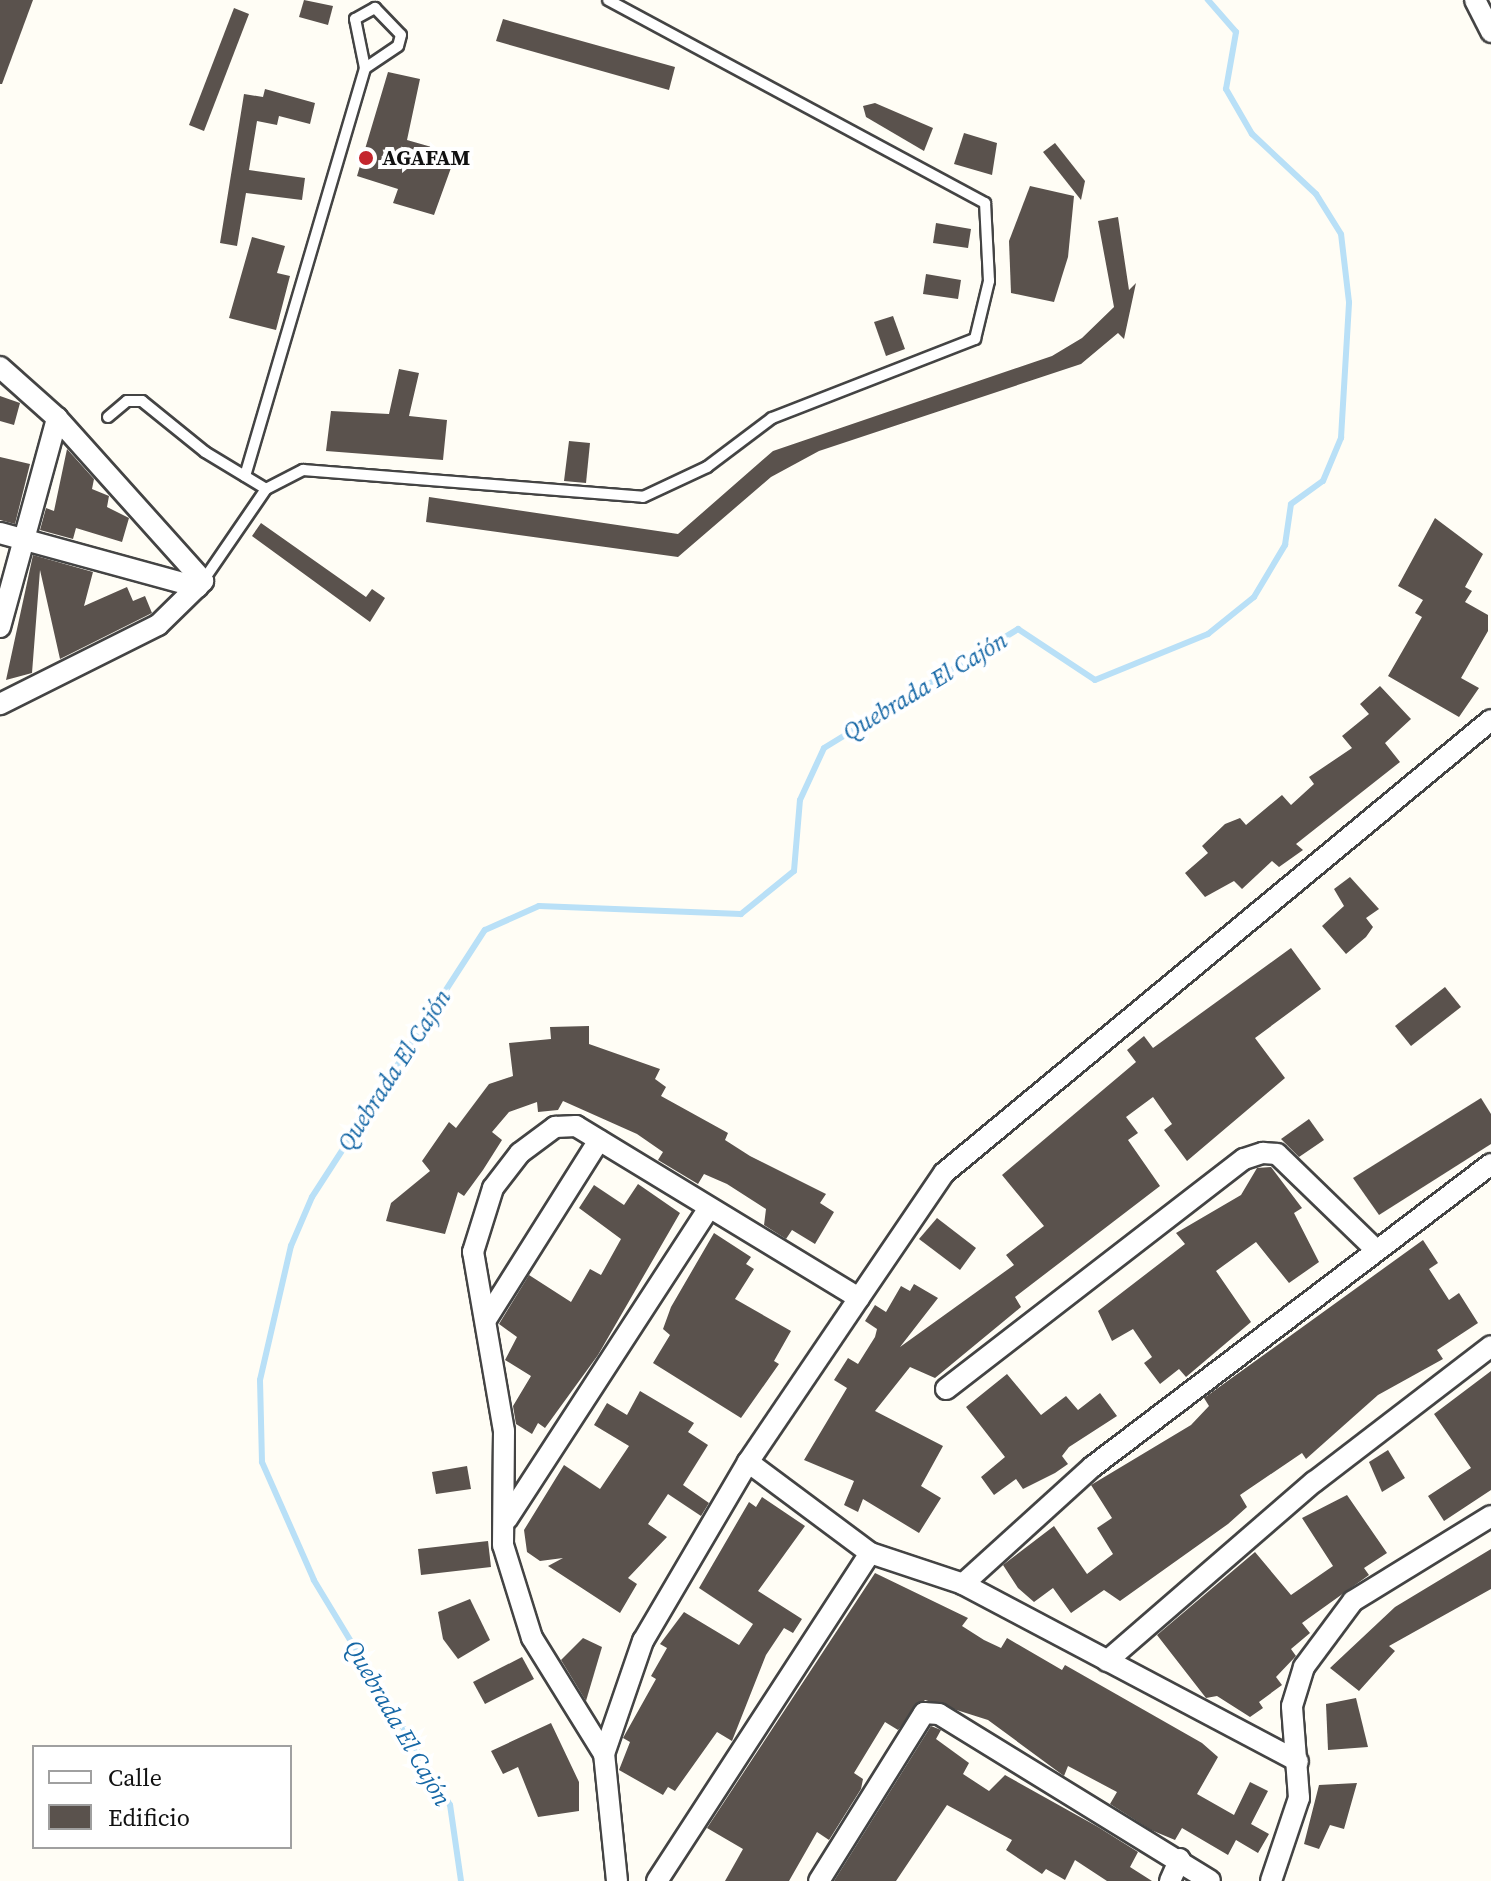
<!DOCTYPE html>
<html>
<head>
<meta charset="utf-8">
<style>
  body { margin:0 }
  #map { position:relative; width:1491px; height:1881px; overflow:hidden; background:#fffdf5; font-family:"Source Serif 4",serif }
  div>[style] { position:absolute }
  .stream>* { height:6px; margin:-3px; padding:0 3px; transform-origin:3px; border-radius:3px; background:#b9e0f7 }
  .building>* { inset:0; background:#5a524d }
  .roads { filter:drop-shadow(2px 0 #444) drop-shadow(-2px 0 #444) drop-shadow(0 2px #444) drop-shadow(0 -2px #444) }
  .service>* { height:10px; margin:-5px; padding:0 5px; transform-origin:5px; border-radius:5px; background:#fff }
  .minor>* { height:20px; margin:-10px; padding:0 10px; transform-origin:10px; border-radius:10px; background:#fff }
  .dots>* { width:22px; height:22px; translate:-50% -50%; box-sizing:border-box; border:4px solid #fff; border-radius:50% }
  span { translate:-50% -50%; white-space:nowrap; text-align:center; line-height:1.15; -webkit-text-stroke:8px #fff; paint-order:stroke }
  .poi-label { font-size:22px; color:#111; font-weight:700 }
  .left { translate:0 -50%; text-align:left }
  .water-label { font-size:24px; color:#1768a6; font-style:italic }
  .legend { position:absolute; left:32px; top:1745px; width:260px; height:104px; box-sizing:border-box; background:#fff; border:2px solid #a0a0a0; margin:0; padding:10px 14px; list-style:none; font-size:24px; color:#111 }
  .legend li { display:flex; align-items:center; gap:16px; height:40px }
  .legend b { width:40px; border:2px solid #a0a0a0 }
</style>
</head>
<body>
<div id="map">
  <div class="stream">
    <div style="left:461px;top:1881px;width:77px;rotate:-98.2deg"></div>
    <div style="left:450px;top:1805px;width:263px;rotate:-121.2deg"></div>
    <div style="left:314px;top:1580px;width:129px;rotate:-113.8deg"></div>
    <div style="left:262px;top:1462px;width:82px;rotate:-91.4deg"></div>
    <div style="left:260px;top:1380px;width:138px;rotate:-77deg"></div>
    <div style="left:291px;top:1246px;width:53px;rotate:-66.8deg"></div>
    <div style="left:312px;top:1197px;width:318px;rotate:-57.1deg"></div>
    <div style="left:485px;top:930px;width:59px;rotate:-24deg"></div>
    <div style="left:539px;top:906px;width:202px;rotate:2.3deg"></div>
    <div style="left:741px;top:914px;width:68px;rotate:-39.1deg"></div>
    <div style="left:794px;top:871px;width:71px;rotate:-85.2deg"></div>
    <div style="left:800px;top:800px;width:57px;rotate:-65.2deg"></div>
    <div style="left:824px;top:748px;width:228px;rotate:-31.5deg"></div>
    <div style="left:1018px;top:629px;width:92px;rotate:33.5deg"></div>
    <div style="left:1095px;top:680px;width:122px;rotate:-22.2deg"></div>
    <div style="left:1208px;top:634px;width:59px;rotate:-38.8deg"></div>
    <div style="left:1254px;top:597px;width:61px;rotate:-59.2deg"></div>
    <div style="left:1285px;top:545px;width:41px;rotate:-81.7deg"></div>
    <div style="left:1291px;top:504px;width:39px;rotate:-36deg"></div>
    <div style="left:1323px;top:481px;width:47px;rotate:-67.3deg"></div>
    <div style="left:1341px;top:438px;width:136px;rotate:-86.6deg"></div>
    <div style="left:1349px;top:302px;width:68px;rotate:-96.7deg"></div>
    <div style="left:1341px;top:234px;width:47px;rotate:-122deg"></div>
    <div style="left:1316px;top:194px;width:88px;rotate:-136.8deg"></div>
    <div style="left:1252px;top:134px;width:52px;rotate:-120deg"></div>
    <div style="left:1226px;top:89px;width:58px;rotate:-80deg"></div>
    <div style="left:1236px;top:32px;width:43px;rotate:-131.2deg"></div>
  </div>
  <div class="building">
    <div style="clip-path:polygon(0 0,33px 0,2px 84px,0 84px)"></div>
    <div style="clip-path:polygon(304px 0,333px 6px,328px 25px,299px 17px)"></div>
    <div style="clip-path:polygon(234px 8px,249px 14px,204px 131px,189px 125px)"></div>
    <div style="clip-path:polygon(503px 19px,675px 67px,669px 90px,496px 41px)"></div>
    <div style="clip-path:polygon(388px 72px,420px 79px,407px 140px,456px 154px,434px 215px,393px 203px,398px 189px,357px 176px)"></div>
    <div style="clip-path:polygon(265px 89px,315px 103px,310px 124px,279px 116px,277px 125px,257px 121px,249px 170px,305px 178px,302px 200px,246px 193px,237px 246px,220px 243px,244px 94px,263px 97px)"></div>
    <div style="clip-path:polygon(875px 103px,933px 128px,924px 151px,866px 117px,863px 106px)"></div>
    <div style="clip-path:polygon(964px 133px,997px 143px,992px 175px,954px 164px)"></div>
    <div style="clip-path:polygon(1055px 143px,1085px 181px,1081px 200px,1043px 152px)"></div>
    <div style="clip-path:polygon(1030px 186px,1074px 196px,1068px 257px,1054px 302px,1011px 293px,1009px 241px)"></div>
    <div style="clip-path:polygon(1118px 217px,1129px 290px,1136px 283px,1124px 339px,1118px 333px,1081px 364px,819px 451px,771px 477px,678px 557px,426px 522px,429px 497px,678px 534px,773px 451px,1052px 356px,1082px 338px,1114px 307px,1098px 221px)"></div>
    <div style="clip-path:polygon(936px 223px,971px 229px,968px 248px,933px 243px)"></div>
    <div style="clip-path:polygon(252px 237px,285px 246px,277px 273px,290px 276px,276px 330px,229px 318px)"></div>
    <div style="clip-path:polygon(926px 274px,961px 280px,958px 299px,923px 294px)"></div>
    <div style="clip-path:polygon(893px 316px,905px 349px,886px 356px,874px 322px)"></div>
    <div style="clip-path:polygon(399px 369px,419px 373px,409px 416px,447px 420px,443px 460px,326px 451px,331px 411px,389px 414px)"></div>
    <div style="clip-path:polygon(0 396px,20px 403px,14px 425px,0 421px)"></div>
    <div style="clip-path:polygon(569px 441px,590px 443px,586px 483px,564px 481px)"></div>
    <div style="clip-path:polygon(67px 449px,94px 479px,92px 489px,109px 496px,107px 507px,129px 518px,122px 542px,76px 528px,73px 539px,40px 530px,46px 508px,54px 511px)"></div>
    <div style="clip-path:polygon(0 457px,30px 464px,15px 524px,0 520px)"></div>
    <div style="clip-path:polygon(1435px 518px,1483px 554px,1465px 587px,1472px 591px,1465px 602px,1488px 615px,1488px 631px,1461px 678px,1479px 688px,1459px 717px,1388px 676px,1422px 617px,1415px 613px,1423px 600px,1398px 586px)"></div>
    <div style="clip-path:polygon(261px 523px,366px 597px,372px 589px,385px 598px,370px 622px,252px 536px)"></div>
    <div style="clip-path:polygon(33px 555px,93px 572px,84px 606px,127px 587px,133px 601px,145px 596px,152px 613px,60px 659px,40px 570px,32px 673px,6px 680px)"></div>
    <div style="clip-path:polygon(1380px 686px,1411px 719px,1385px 743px,1400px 762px,1296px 844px,1303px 850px,1279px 867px,1272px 861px,1242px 889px,1234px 881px,1205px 897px,1185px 873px,1208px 853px,1202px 846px,1225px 824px,1240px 818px,1246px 825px,1282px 795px,1291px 805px,1314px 784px,1309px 777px,1352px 748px,1342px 736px,1369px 714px,1360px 704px)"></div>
    <div style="clip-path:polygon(1350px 877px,1379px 909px,1366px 918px,1373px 927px,1366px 937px,1346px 954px,1322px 926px,1344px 906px,1334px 889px)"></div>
    <div style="clip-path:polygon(1291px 948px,1321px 989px,1255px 1038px,1285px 1078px,1187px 1161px,1164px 1130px,1172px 1124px,1153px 1097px,1126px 1117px,1138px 1133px,1128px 1140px,1160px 1186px,1015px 1297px,1021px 1307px,935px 1378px,910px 1367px,875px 1411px,943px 1446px,921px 1486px,941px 1498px,919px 1533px,863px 1499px,858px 1512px,844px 1505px,854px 1481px,804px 1460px,847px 1388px,834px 1380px,848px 1358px,858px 1364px,875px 1337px,877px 1329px,865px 1321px,875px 1305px,886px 1312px,901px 1286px,910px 1291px,914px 1284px,938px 1298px,900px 1347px,1014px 1265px,1006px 1255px,1044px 1226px,1002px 1175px,1136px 1062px,1127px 1050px,1144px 1036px,1153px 1048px)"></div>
    <div style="clip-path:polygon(1445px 987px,1461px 1007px,1411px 1046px,1395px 1026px)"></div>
    <div style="clip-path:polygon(589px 1026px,589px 1044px,660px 1069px,655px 1079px,666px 1087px,661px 1096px,728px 1133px,725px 1140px,750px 1156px,826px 1194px,820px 1203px,834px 1212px,815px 1244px,792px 1230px,786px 1239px,764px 1225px,766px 1209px,727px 1184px,704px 1174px,698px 1184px,658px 1160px,663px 1152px,637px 1134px,563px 1101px,558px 1110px,538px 1112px,537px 1102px,509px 1112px,492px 1132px,502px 1140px,483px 1170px,464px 1196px,458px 1192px,445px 1234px,386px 1221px,391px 1203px,430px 1171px,422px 1161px,449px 1122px,456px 1128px,489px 1084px,513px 1076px,509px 1043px,551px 1039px,550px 1027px)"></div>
    <div style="clip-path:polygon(1481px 1098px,1491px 1114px,1491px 1144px,1379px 1215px,1353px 1178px)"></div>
    <div style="clip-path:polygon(1309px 1119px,1324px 1140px,1299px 1157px,1281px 1139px)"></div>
    <div style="clip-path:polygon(1271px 1167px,1302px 1208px,1294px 1213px,1319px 1262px,1289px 1283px,1256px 1242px,1216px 1271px,1251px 1322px,1186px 1377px,1179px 1369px,1160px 1384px,1144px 1363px,1152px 1357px,1133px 1329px,1112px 1341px,1098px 1311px,1185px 1244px,1176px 1233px,1241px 1195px,1257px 1168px)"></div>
    <div style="clip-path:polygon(638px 1184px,680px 1213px,598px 1355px,545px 1428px,538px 1423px,532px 1434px,516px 1424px,513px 1406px,531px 1376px,505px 1360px,517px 1337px,499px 1324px,529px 1275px,571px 1302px,590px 1269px,601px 1275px,621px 1239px,579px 1208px,594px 1185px,624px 1205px)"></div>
    <div style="clip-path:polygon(937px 1218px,976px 1248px,960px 1270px,919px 1239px)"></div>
    <div style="clip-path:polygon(714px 1233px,751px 1257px,746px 1264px,754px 1269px,735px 1299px,791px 1331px,774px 1361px,779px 1364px,741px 1418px,653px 1363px,670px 1335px,663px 1329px,671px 1307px)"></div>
    <div style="clip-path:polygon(1423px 1240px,1438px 1263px,1429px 1269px,1449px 1300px,1459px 1293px,1478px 1323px,1437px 1350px,1443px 1359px,1378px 1395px,1306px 1459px,1302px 1453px,1240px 1495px,1247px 1507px,1228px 1524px,1120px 1601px,1104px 1590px,1071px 1613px,1053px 1588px,1034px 1602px,1018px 1588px,1003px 1565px,1054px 1526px,1087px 1574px,1113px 1554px,1097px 1528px,1112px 1518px,1091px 1485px,1191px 1425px,1209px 1406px,1204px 1398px)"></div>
    <div style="clip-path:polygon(1491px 1371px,1491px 1490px,1444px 1521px,1428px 1496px,1471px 1468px,1434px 1414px)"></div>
    <div style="clip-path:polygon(1007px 1374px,1041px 1415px,1066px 1396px,1078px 1410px,1100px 1393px,1117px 1416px,1069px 1447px,1062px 1456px,1068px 1464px,1055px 1473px,1023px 1489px,1016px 1479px,994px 1495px,981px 1477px,1005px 1457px,966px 1407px)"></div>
    <div style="clip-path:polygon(640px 1391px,694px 1423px,688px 1432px,708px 1445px,683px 1485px,709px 1503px,701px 1516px,668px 1494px,648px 1524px,667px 1537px,628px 1578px,637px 1584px,620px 1613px,548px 1566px,563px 1558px,540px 1561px,527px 1552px,524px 1530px,564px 1465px,600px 1489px,629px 1446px,594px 1425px,607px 1403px,627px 1415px)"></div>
    <div style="clip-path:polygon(1388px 1450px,1405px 1478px,1382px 1492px,1369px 1462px)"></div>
    <div style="clip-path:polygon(467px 1466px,471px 1489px,436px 1494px,432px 1472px)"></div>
    <div style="clip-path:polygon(1347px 1495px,1387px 1553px,1364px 1568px,1369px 1575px,1302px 1623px,1310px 1633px,1291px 1649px,1296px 1656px,1276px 1677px,1282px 1685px,1259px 1702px,1263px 1708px,1250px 1717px,1217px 1696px,1206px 1698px,1157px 1635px,1255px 1552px,1291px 1595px,1333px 1566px,1302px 1518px)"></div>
    <div style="clip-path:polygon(762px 1497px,805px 1526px,758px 1591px,802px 1619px,793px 1633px,784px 1628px,766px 1655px,732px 1741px,717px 1732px,675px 1791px,668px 1787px,663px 1795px,619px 1770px,630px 1742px,623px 1738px,656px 1679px,651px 1676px,667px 1648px,660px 1644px,684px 1612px,739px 1645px,753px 1624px,699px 1588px,749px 1502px,756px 1507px)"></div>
    <div style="clip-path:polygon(488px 1541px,491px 1567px,421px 1575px,418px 1549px)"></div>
    <div style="clip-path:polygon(1491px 1549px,1491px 1589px,1389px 1646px,1395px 1651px,1359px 1691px,1330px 1668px,1395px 1607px)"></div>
    <div style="clip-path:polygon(875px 1573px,968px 1618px,962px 1626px,984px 1640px,1001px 1648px,1007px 1638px,1062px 1670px,1065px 1665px,1202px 1743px,1218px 1757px,1197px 1794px,1234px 1815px,1250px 1782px,1268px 1791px,1251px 1824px,1269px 1834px,1258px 1853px,1236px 1840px,1228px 1855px,1182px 1828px,1175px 1840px,1151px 1830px,1110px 1804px,1117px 1792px,1068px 1766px,1064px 1776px,988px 1720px,925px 1700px,898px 1730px,885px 1722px,854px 1773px,863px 1779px,861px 1789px,829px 1840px,817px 1832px,789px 1881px,725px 1881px,743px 1849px,707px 1828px)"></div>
    <div style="clip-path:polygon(470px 1599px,490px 1640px,458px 1659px,443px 1639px,438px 1612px)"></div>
    <div style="clip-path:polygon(583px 1638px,602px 1647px,586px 1701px,561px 1660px)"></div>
    <div style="clip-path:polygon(522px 1657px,534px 1679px,485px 1704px,473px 1682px)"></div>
    <div style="clip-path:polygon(1356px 1698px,1368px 1747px,1328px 1750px,1326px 1704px)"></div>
    <div style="clip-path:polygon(551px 1723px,579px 1782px,579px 1811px,538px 1817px,518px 1767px,503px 1774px,491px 1751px)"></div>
    <div style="clip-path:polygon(931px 1726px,941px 1730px,936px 1739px,969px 1763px,963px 1774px,989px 1791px,1005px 1775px,1098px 1827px,1138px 1852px,1130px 1867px,1152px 1881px,1107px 1881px,1075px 1860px,1065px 1880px,1046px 1869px,1042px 1874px,1006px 1850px,1012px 1840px,947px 1805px,896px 1881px,834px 1881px)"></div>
    <div style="clip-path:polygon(1357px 1783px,1344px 1829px,1330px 1825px,1319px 1849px,1304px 1844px,1319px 1785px)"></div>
  </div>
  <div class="roads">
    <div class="service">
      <div style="left:108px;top:417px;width:25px;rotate:-40deg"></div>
      <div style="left:127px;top:401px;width:15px"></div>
      <div style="left:142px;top:401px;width:81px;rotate:39deg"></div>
      <div style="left:205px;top:452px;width:71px;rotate:31.2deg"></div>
      <div style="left:245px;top:476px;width:425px;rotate:-73.6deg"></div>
      <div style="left:365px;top:68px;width:50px;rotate:-101.5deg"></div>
      <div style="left:355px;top:19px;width:23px;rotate:-29deg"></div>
      <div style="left:375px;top:8px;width:37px;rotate:46deg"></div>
      <div style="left:401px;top:35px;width:11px;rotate:105deg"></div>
      <div style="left:398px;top:46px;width:40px;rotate:146deg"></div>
      <div style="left:203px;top:581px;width:112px;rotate:-55.6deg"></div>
      <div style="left:266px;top:489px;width:42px;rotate:-27.2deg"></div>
      <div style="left:303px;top:470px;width:341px;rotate:4.5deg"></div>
      <div style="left:643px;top:497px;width:71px;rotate:-25.1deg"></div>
      <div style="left:707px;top:467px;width:81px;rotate:-37deg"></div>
      <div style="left:772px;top:418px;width:218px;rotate:-21.3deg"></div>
      <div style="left:975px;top:339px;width:60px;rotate:-76.4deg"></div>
      <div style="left:989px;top:281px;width:78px;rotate:-92.9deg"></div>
      <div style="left:985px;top:203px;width:428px;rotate:-151.7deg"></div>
    </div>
    <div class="minor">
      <div style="left:1475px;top:0;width:36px;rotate:63deg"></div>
      <div style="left:0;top:367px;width:76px;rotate:41.8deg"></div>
      <div style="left:57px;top:418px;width:219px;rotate:48.1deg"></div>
      <div style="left:203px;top:581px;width:63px;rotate:135.6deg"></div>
      <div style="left:158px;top:625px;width:177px;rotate:153.4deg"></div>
      <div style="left:0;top:533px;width:205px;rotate:15.3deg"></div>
      <div style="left:0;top:627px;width:217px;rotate:-74.7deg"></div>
      <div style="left:487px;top:1318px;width:210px;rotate:-57.8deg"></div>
      <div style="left:946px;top:1389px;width:376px;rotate:-37.7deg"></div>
      <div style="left:1244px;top:1159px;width:20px;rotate:-18deg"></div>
      <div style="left:1263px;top:1153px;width:14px;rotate:4deg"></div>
      <div style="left:1277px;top:1154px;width:135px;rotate:44.1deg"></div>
      <div style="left:748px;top:1462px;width:152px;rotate:36.7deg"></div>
      <div style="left:870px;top:1553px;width:98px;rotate:18.4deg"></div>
      <div style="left:963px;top:1584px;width:379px;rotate:27.9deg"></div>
      <div style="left:507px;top:1519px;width:369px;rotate:-57deg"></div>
      <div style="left:963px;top:1584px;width:174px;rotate:-42.2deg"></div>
      <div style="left:1092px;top:1467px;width:501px;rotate:-37.21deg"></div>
      <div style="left:1107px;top:1661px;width:274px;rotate:-40.9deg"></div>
      <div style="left:1314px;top:1482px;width:223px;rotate:-37.5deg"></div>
      <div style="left:604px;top:1754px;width:137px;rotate:-121.8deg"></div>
      <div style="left:532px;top:1638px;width:97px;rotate:-107.3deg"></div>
      <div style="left:503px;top:1545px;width:114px;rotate:-89.5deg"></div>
      <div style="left:504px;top:1431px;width:182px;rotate:-99.8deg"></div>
      <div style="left:473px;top:1252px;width:67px;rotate:-72.6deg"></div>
      <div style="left:493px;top:1188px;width:44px;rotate:-52.4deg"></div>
      <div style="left:520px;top:1153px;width:44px;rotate:-36.6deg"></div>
      <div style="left:555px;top:1127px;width:21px;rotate:-3deg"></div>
      <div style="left:576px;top:1126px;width:331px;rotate:31.3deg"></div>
      <div style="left:859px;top:1298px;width:151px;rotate:-55.8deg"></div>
      <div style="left:944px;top:1173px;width:710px;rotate:-39.63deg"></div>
      <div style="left:617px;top:1881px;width:128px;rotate:-95.8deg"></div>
      <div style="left:604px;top:1754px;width:120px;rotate:-71deg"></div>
      <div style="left:643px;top:1641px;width:208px;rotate:-59.6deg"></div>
      <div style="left:748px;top:1462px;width:198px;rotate:-55.9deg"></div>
      <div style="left:657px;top:1881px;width:391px;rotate:-57deg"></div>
      <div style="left:819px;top:1881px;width:198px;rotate:-58deg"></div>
      <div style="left:924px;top:1713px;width:15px;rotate:4deg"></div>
      <div style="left:939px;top:1714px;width:318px;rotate:31.6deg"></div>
      <div style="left:1170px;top:1881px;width:24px;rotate:-66deg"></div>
      <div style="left:1271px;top:1881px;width:88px;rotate:-71.4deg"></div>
      <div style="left:1299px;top:1798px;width:92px;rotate:-94.4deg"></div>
      <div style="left:1292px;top:1706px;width:41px;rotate:-72.9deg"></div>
      <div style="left:1304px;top:1667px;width:82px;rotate:-53.4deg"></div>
      <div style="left:1353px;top:1601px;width:162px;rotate:-31.6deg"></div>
    </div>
  </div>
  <div class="dots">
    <div style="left:366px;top:158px;background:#c4262e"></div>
  </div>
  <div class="poi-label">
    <span class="left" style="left:382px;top:158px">AGAFAM</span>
  </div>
  <div class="water-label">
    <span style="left:925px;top:686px;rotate:-31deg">Quebrada El Cajón</span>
    <span style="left:394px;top:1070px;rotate:-57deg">Quebrada El Cajón</span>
    <span style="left:398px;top:1723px;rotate:60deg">Quebrada El Cajón</span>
  </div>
  <ul class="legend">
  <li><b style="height:10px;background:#fff"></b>Calle</li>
  <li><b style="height:22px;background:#5a524d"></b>Edificio</li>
  </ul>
</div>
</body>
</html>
